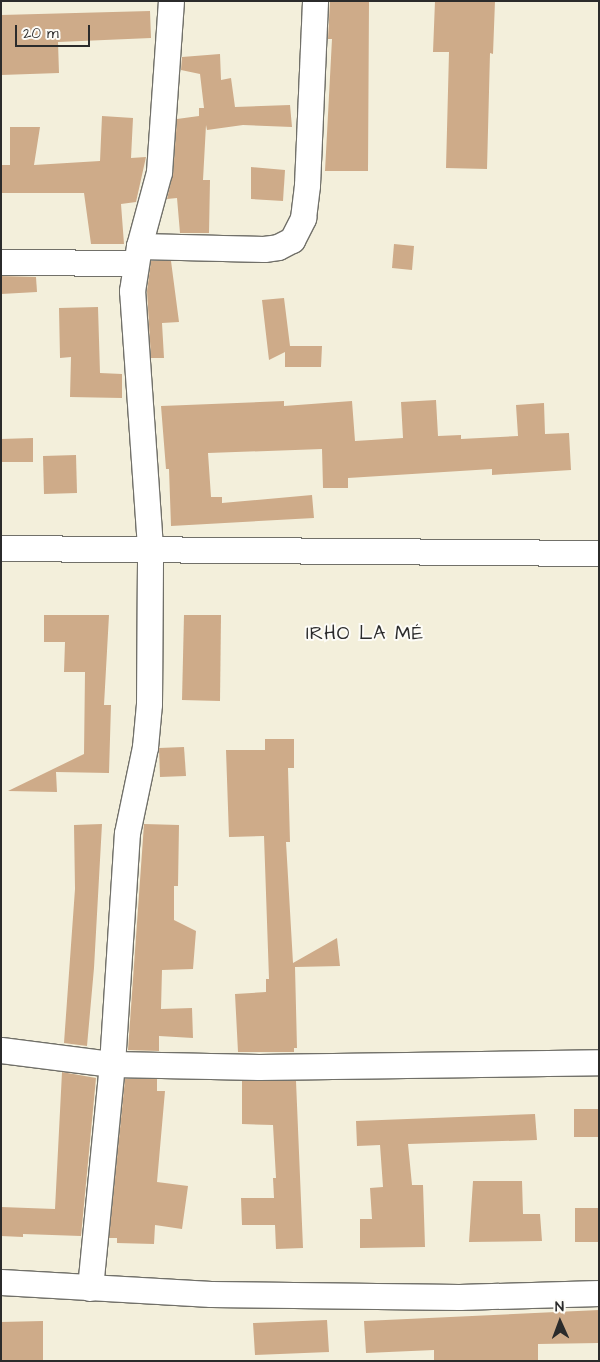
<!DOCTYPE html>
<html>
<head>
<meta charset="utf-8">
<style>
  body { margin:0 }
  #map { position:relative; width:600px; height:1362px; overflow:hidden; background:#f3efdb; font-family:"Architects Daughter",sans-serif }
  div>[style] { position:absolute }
  .building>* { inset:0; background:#ceab89 }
  .roads { filter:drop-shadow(1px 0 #717069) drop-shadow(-1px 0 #717069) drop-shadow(0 1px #717069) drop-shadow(0 -1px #717069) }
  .minor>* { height:25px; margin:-12.5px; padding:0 12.5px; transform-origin:12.5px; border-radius:12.5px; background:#fff }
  span { translate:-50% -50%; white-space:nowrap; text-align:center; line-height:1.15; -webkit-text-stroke:4px #fdfcf7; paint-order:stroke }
  .quarter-label { font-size:19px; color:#2b2b2b; letter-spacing:1px }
  .frame { position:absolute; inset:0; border:2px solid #2b2b2b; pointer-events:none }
  .north { position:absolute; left:535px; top:1297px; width:50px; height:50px; -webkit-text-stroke:4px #fdfcf7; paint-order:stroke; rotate:358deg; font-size:14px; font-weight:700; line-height:20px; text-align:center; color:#2b2b2b }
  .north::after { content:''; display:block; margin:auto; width:18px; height:22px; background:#2b2b2b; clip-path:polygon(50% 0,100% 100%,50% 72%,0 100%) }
  .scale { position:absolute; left:15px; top:25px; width:75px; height:22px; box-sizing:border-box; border:2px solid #2b2b2b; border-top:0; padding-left:6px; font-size:15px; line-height:18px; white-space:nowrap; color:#2b2b2b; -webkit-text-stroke:4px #fdfcf7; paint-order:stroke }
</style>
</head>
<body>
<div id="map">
  <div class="building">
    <div style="clip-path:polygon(330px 1px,369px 1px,368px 171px,325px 171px,332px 39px,328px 39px)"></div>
    <div style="clip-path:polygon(435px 1px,495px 1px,493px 54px,490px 53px,487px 169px,446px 168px,449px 52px,433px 52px)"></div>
    <div style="clip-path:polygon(150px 11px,151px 38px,58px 42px,59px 73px,1px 75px,1px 15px)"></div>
    <div style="clip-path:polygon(220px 54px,221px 80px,231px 78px,235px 107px,290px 105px,292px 127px,243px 125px,207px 130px,206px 125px,203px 180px,210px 180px,209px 233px,180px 233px,177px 198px,167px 199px,173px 173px,177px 119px,199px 116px,199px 108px,204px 108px,200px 74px,181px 70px,182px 57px)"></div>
    <div style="clip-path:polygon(102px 116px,133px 118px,131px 158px,146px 157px,136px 202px,121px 204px,124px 244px,91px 244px,84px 193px,1px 193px,1px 165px,10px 165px,10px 127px,40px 127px,34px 165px,100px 161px)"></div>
    <div style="clip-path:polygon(251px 167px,285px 170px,283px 201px,251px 199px)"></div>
    <div style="clip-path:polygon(394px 244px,414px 246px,412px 270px,392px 268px)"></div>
    <div style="clip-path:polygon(151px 261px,171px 261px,179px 322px,162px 323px,164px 358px,151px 358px,147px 291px)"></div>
    <div style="clip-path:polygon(1px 276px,36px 277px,37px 292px,1px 294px)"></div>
    <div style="clip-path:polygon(284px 298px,290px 346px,322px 346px,321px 367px,285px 367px,285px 352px,269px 360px,262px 300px)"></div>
    <div style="clip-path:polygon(98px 307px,100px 373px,122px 374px,122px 398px,70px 397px,71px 357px,60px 358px,59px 308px)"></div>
    <div style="clip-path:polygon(436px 400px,438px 436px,461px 435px,461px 439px,518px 436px,516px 405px,544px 403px,545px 434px,569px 433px,571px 470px,492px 475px,492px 469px,348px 478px,348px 488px,323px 488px,322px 449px,208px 453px,211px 497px,222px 497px,222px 503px,312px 495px,314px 518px,171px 526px,169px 469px,166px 469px,161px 406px,284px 401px,284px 406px,352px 401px,355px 441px,403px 438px,401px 402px)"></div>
    <div style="clip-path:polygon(33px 438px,33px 462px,1px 462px,1px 439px)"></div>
    <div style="clip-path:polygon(76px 455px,77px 493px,44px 494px,43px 456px)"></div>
    <div style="clip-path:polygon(44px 615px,109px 615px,104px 705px,111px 705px,109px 773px,56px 772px,57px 792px,8px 791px,84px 754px,85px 672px,64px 672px,65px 642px,44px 642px)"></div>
    <div style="clip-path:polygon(184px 615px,221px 615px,220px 701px,182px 700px)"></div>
    <div style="clip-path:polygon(265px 739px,294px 739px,294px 768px,288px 768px,290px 842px,286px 842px,293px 963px,337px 938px,340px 966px,295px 967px,297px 1048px,294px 1048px,294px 1052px,238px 1052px,235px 994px,266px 992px,266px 979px,269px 979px,264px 836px,229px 837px,226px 750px,265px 750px)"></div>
    <div style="clip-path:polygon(184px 747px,186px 776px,160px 777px,159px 748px)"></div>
    <div style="clip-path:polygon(102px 824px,94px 968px,87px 1046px,64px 1043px,75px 889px,74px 825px)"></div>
    <div style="clip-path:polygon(144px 824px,179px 825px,178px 886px,174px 886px,174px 920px,196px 931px,193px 969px,162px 970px,161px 1009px,192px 1008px,193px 1038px,159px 1036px,159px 1051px,128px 1050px)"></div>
    <div style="clip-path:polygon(62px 1072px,96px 1078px,81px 1236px,23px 1234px,23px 1237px,1px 1236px,1px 1207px,55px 1209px)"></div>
    <div style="clip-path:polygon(125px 1079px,157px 1079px,157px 1091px,165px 1091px,157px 1182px,188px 1186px,182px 1229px,155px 1225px,154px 1244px,117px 1243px,117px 1238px,109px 1238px)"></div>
    <div style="clip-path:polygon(242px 1081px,296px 1081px,303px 1248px,276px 1249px,275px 1225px,242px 1225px,241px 1198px,274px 1198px,273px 1178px,276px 1178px,273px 1125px,242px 1124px)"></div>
    <div style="clip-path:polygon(574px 1109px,599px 1109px,599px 1137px,574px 1137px)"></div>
    <div style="clip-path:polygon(535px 1114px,537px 1140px,408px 1144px,412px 1185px,423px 1185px,425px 1247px,360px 1248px,360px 1219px,372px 1219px,370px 1188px,383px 1187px,380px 1145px,357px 1146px,356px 1121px)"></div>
    <div style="clip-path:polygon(473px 1181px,522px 1181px,523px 1214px,540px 1214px,542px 1241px,469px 1242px)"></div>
    <div style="clip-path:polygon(575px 1208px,599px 1208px,599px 1242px,575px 1242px)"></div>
    <div style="clip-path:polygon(599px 1310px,599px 1343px,538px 1344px,538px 1361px,434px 1361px,434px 1350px,366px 1353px,364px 1321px)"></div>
    <div style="clip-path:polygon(327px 1320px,329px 1352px,255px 1355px,253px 1323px)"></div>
    <div style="clip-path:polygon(43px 1321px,43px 1361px,1px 1361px,1px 1322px)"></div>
  </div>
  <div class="roads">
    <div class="minor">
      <div style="left:139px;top:246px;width:125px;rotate:1.4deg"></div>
      <div style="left:264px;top:249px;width:14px;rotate:-8deg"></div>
      <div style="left:278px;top:247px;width:16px;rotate:-27deg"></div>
      <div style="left:292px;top:240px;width:25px;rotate:-63deg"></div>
      <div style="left:303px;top:218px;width:33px;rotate:-83deg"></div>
      <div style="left:307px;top:185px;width:184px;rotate:-87.5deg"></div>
      <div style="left:1px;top:262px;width:134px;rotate:0.4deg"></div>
      <div style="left:1px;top:548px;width:598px;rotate:0.48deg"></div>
      <div style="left:1px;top:1050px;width:112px;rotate:7.2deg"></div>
      <div style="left:112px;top:1064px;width:147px;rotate:1.2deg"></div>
      <div style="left:259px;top:1067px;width:340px;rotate:-0.8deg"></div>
      <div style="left:1px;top:1282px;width:210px;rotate:3.3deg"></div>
      <div style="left:211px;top:1294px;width:248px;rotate:0.7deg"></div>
      <div style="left:459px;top:1297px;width:140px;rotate:-1.6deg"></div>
      <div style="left:90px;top:1288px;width:225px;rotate:-84.4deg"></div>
      <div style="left:112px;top:1064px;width:231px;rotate:-86.3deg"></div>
      <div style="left:127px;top:833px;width:88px;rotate:-78.2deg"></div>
      <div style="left:145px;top:747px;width:43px;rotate:-84.7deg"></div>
      <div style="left:149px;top:704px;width:157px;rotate:-89.6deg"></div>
      <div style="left:150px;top:547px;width:257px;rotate:-94deg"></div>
      <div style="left:132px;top:291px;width:46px;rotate:-81.2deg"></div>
      <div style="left:139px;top:246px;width:77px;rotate:-74.9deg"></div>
      <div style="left:159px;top:172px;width:171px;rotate:-86deg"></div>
    </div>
  </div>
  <div class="quarter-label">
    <span style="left:365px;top:634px">IRHO LA MÉ</span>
  </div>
  <div class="frame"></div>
  <div class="north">N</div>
  <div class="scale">20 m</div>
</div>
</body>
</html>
